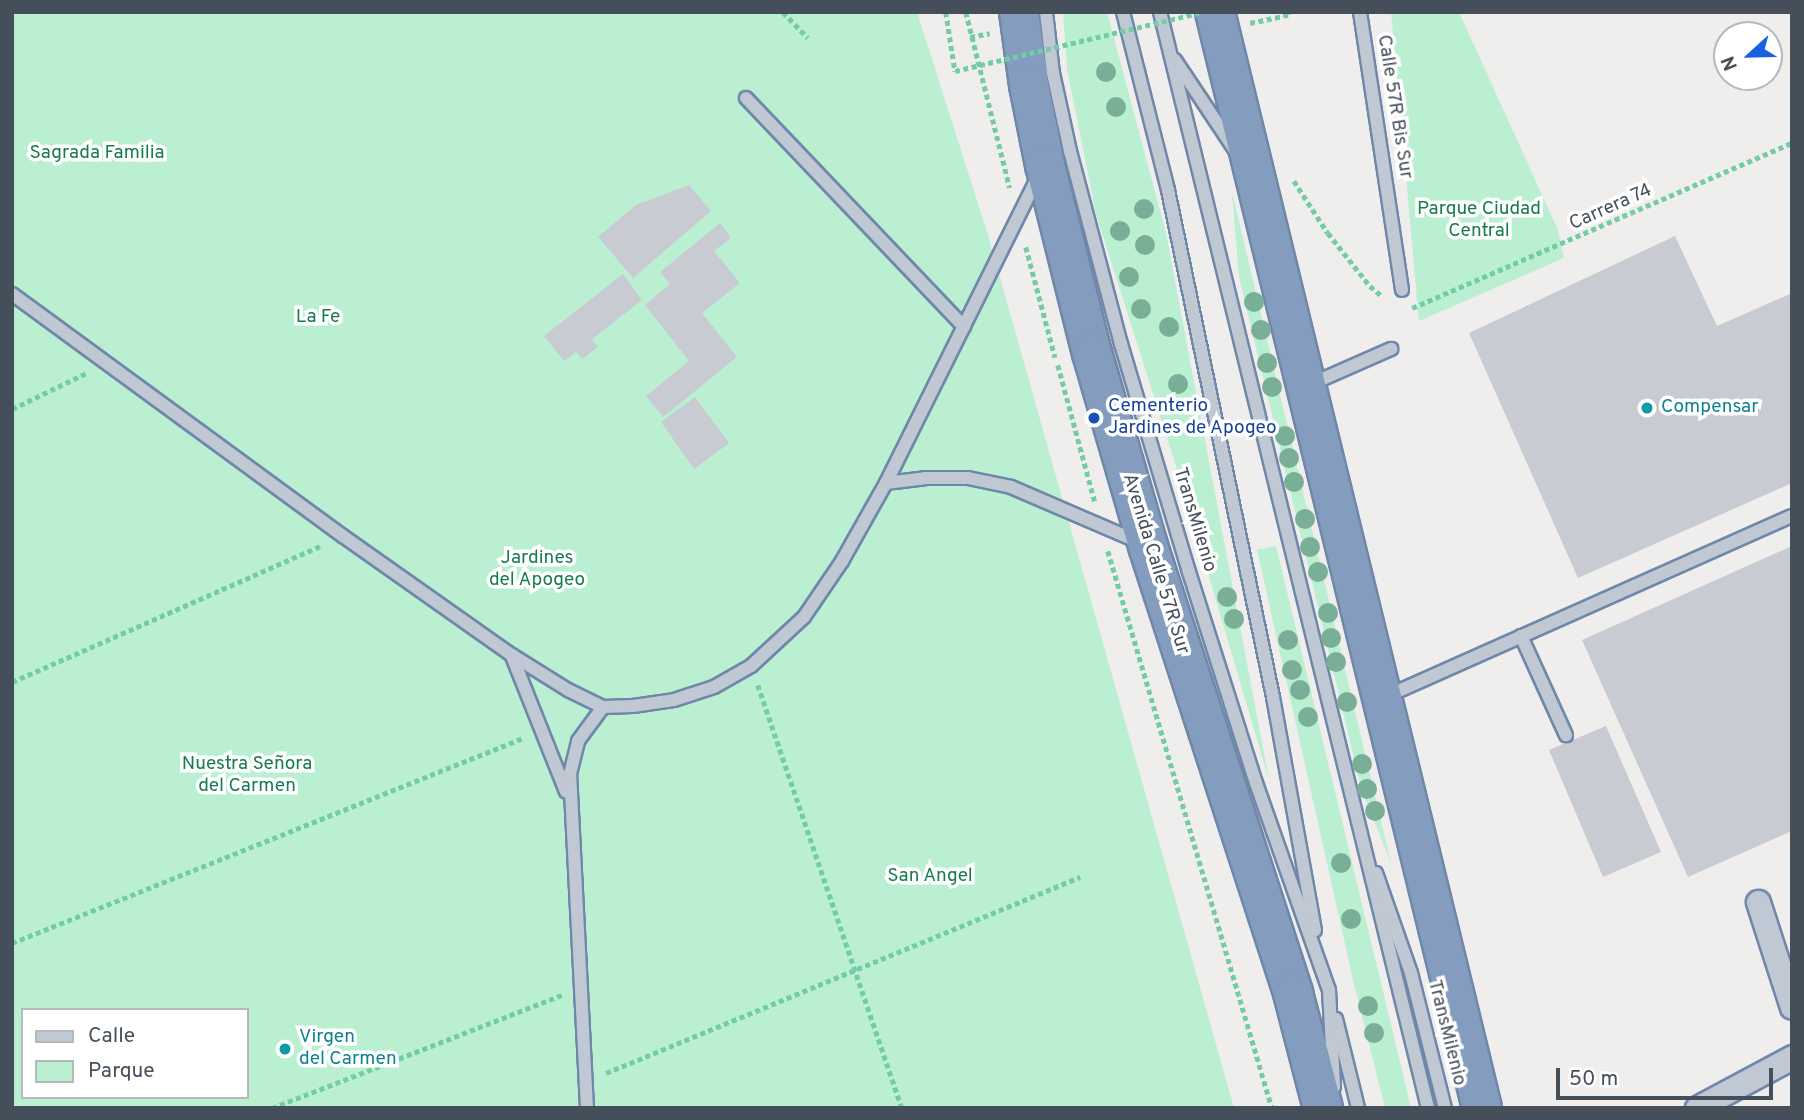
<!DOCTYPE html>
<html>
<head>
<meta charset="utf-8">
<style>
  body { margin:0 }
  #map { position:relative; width:1804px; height:1120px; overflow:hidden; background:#f0eded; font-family:Overpass,sans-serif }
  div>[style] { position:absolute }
  .green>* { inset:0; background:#baefd2 }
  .building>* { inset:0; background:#c9cbd3 }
  .path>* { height:4.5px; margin-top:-2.25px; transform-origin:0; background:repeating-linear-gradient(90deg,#72cda6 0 5px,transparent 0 8.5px) }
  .roads { filter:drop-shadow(2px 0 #6f87a9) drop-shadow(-2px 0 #6f87a9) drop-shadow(0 2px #6f87a9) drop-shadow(0 -2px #6f87a9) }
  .lane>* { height:12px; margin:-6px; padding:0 6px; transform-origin:6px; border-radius:6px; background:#c0c8d3 }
  .street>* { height:23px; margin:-11.5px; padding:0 11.5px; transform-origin:11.5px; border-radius:11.5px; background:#c0c8d3 }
  .highway>* { height:38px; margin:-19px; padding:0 19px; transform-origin:19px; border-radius:19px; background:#849cbd }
  .path-bridge>* { height:4.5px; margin-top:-2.25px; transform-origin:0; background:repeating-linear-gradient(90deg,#72cda6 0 5px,transparent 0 8.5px) }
  .trees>* { width:20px; height:20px; margin:-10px; border-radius:50%; background:#78af96 }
  .dots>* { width:19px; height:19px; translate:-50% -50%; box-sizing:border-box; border:4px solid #fff; border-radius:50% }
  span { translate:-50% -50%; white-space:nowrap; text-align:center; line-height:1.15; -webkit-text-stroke:7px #fff; paint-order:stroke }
  .street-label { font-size:19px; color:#454f5a }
  .park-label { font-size:19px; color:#167c4f }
  .transit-label { font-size:19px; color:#164399 }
  .left { translate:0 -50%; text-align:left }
  .culture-label { font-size:19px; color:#0d838f }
  .frame { position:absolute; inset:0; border:14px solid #454f5a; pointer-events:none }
  .legend { position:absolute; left:21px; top:1008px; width:228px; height:91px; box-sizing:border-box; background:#fff; border:2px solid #b5b9bd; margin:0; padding:9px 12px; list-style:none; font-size:21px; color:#454f5a }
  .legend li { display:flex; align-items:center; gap:14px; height:35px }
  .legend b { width:35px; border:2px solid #b5b9bd }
  .north { position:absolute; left:1713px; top:21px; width:70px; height:70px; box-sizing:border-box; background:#fff; border:2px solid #b5b9bd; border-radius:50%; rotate:248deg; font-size:19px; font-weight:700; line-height:28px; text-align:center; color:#454f5a }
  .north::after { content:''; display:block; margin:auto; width:24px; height:32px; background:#1762e0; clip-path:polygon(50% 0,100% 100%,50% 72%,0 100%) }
  .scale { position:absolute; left:1556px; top:1068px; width:217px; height:32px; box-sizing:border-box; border:4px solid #454f5a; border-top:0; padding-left:9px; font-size:21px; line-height:24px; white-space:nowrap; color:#454f5a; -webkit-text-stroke:5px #fff; paint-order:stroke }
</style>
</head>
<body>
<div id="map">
  <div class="green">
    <div style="clip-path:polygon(evenodd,12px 12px,917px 12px,988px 235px,1234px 1108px,12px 1108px,12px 12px,23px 1010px,247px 1010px,247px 1097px,23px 1097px,23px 1010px)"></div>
    <div style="clip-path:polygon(1063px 12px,1107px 12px,1166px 233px,1269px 780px,1178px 472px,1096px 214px,1067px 69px)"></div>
    <div style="clip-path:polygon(1391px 12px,1459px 12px,1558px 230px,1564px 258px,1419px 321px)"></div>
    <div style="clip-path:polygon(1232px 192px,1391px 863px,1362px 791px,1239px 277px)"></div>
    <div style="clip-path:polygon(1276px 546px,1411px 1108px,1385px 1108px,1354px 984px,1257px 550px)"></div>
  </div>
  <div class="building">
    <div style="clip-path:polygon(689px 185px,711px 211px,633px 278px,598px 237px,636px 205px)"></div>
    <div style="clip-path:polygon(720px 223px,731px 238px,714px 251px,740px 283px,702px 313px,737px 357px,663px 417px,646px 396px,689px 361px,645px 305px,670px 284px,660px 272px)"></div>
    <div style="clip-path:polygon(1675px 236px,1717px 326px,1792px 293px,1792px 483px,1578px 578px,1469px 333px)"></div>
    <div style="clip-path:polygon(623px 274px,642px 300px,592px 339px,598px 347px,582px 359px,576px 352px,564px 361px,544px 336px)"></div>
    <div style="clip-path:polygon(695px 397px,729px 443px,694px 469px,661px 422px)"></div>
    <div style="clip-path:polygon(1792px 546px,1792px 831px,1688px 877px,1582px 640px)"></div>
    <div style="clip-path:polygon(1606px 726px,1661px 852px,1603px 877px,1549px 750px)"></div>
  </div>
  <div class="path">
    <div style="left:783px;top:12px;width:36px;rotate:46deg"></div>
    <div style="left:946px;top:12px;width:60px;rotate:81.3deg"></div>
    <div style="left:966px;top:12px;width:181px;rotate:76deg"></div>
    <div style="left:1250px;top:23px;width:39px;rotate:-12deg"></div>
    <div style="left:1288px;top:15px;width:3px;rotate:-108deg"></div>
    <div style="left:970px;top:37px;width:20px;rotate:-11deg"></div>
    <div style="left:1294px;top:181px;width:62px;rotate:56.8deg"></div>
    <div style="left:1328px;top:233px;width:68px;rotate:51.6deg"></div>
    <div style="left:1370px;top:286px;width:17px;rotate:40deg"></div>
    <div style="left:1026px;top:247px;width:114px;rotate:75.2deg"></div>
    <div style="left:1412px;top:308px;width:414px;rotate:-23.5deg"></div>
    <div style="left:1058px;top:365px;width:142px;rotate:74.9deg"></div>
    <div style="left:12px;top:409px;width:82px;rotate:-25.9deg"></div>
    <div style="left:1108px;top:551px;width:581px;rotate:73.59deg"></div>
    <div style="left:12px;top:682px;width:340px;rotate:-23.8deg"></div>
    <div style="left:758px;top:685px;width:447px;rotate:71.2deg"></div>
    <div style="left:12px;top:943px;width:551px;rotate:-21.86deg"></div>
    <div style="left:606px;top:1073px;width:513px;rotate:-22.47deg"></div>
    <div style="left:272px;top:1108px;width:311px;rotate:-21.3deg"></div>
  </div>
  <div class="roads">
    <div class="lane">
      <div style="left:1046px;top:12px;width:61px;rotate:83.5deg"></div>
      <div style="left:1053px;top:73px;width:80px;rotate:77.7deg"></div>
      <div style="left:1070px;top:151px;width:200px;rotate:75.2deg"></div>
      <div style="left:1121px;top:344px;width:238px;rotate:73.4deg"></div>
      <div style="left:1189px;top:572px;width:221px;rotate:72.4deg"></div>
      <div style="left:1256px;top:783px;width:219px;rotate:70.6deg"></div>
      <div style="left:1329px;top:990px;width:97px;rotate:87deg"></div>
      <div style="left:1123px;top:12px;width:184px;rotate:75.8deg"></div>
      <div style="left:1168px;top:190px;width:518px;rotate:78.3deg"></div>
      <div style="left:1273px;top:697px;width:237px;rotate:79.8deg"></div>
      <div style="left:1160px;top:12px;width:1128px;rotate:76.26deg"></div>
      <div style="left:1360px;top:12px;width:281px;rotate:81.4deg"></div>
      <div style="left:1175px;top:60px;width:108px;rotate:56.3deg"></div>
      <div style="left:746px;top:98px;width:316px;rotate:46.4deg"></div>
      <div style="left:12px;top:294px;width:410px;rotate:36.2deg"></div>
      <div style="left:343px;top:536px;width:207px;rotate:35.2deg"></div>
      <div style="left:512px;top:655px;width:66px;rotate:32deg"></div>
      <div style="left:568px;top:690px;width:39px;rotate:26deg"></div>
      <div style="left:603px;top:707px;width:30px;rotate:-2deg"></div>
      <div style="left:633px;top:706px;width:41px;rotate:-8.3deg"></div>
      <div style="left:674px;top:700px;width:42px;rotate:-18deg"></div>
      <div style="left:714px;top:687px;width:43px;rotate:-29.6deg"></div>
      <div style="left:751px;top:666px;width:72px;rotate:-42.8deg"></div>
      <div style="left:804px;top:617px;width:68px;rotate:-55.8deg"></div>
      <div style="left:842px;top:561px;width:90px;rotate:-60.6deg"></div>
      <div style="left:886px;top:483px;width:342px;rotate:-63.6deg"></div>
      <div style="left:1309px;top:385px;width:90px;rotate:-23.7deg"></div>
      <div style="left:886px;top:483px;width:39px;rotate:-7deg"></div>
      <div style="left:925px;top:478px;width:43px"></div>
      <div style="left:968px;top:478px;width:44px;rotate:11.8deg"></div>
      <div style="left:1011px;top:487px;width:139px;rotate:23.3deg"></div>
      <div style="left:1521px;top:636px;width:109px;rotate:65.6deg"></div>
      <div style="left:512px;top:656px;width:146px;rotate:68.3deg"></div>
      <div style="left:1385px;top:697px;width:445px;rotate:-24deg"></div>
      <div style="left:1376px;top:873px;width:106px;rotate:70.7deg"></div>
      <div style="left:1411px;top:973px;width:139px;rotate:75.9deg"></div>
      <div style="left:1336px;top:1019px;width:92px;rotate:76.1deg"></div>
      <div style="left:587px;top:1108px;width:334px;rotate:-92.9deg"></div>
      <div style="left:570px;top:774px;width:34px;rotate:-76deg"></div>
      <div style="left:578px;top:741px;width:42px;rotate:-53.7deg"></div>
    </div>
    <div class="street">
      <div style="left:1758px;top:902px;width:110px;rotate:72.1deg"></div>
      <div style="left:1697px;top:1108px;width:108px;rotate:-28.2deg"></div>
    </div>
    <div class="highway">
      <div style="left:1019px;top:12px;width:74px;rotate:82.2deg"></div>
      <div style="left:1029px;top:85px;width:82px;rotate:78.7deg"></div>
      <div style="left:1045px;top:165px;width:194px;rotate:76deg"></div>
      <div style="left:1092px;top:353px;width:201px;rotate:73.8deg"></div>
      <div style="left:1148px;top:546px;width:470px;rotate:72deg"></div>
      <div style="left:1293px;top:993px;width:119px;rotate:75.4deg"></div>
      <div style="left:1215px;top:12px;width:1128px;rotate:76.31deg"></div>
    </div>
  </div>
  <div class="path-bridge">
    <div style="left:955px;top:71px;width:254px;rotate:-13.4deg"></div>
  </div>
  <div class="trees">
    <div style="left:1106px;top:72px"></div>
    <div style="left:1116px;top:107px"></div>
    <div style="left:1144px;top:209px"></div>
    <div style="left:1120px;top:231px"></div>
    <div style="left:1145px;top:245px"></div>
    <div style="left:1129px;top:277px"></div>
    <div style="left:1254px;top:302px"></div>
    <div style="left:1141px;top:309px"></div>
    <div style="left:1169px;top:327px"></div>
    <div style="left:1261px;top:330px"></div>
    <div style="left:1267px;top:363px"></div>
    <div style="left:1178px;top:384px"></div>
    <div style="left:1272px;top:387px"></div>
    <div style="left:1285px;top:436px"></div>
    <div style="left:1289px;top:458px"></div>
    <div style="left:1294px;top:482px"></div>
    <div style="left:1305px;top:519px"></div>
    <div style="left:1310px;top:547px"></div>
    <div style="left:1318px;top:572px"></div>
    <div style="left:1227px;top:597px"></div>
    <div style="left:1328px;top:613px"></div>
    <div style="left:1234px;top:619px"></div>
    <div style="left:1331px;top:638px"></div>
    <div style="left:1288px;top:640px"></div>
    <div style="left:1336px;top:662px"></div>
    <div style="left:1292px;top:670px"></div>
    <div style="left:1300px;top:690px"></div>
    <div style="left:1347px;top:702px"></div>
    <div style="left:1308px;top:717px"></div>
    <div style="left:1362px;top:764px"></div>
    <div style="left:1367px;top:789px"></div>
    <div style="left:1375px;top:811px"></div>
    <div style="left:1341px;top:863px"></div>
    <div style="left:1351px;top:919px"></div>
    <div style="left:1368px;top:1006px"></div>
    <div style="left:1374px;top:1033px"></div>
  </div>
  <div class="dots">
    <div style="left:1647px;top:408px;background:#0f9aa8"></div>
    <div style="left:1094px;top:418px;background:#1a4fb4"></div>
    <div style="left:285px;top:1049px;background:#0f9aa8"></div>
  </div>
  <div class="street-label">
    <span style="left:1394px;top:107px;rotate:81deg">Calle 57R Bis Sur</span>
    <span style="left:1611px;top:208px;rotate:-24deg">Carrera 74</span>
    <span style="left:1194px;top:520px;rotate:73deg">TransMilenio</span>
    <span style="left:1155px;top:564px;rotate:73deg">Avenida Calle 57R Sur</span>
    <span style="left:1446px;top:1033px;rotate:76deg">TransMilenio</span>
  </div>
  <div class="park-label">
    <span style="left:97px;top:154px">Sagrada Familia</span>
    <span style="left:1479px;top:221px">Parque Ciudad<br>Central</span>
    <span style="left:318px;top:318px">La Fe</span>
    <span style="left:537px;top:570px">Jardines<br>del Apogeo</span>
    <span style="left:247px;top:776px">Nuestra Señora<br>del Carmen</span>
    <span style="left:930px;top:877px">San Angel</span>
  </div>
  <div class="transit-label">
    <span class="left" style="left:1108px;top:418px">Cementerio<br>Jardines de Apogeo</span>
  </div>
  <div class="culture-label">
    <span class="left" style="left:1661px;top:408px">Compensar</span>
    <span class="left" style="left:299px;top:1049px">Virgen<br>del Carmen</span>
  </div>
  <div class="frame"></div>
  <ul class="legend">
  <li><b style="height:9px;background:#c0c8d3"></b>Calle</li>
  <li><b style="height:19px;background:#baefd2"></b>Parque</li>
  </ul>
  <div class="north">N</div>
  <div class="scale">50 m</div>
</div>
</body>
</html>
